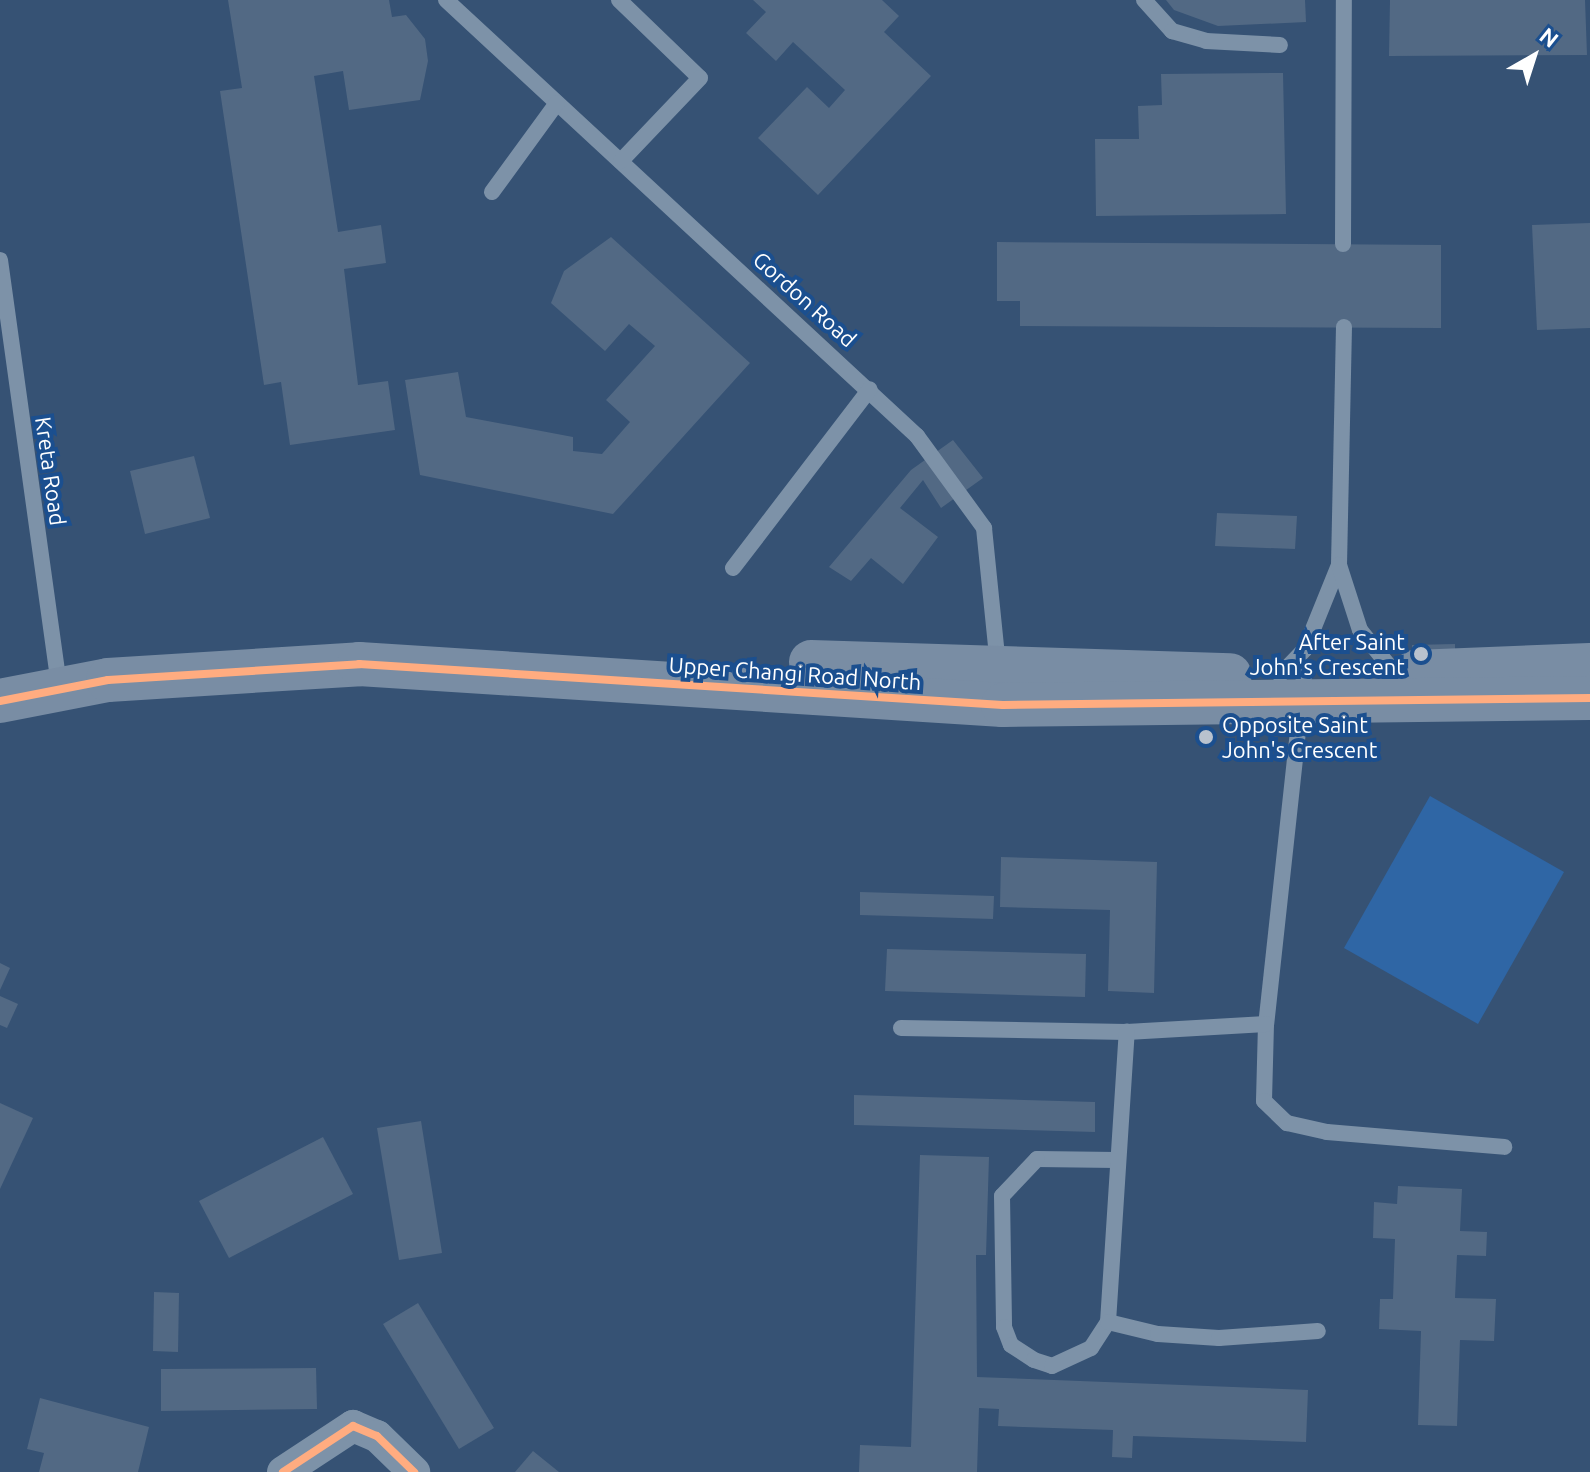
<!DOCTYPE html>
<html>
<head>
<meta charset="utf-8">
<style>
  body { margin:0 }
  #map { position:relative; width:1590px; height:1472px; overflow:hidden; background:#365274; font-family:Ubuntu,sans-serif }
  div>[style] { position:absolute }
  .green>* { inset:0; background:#2f66a5 }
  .building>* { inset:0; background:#526984 }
  .lane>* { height:16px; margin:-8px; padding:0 8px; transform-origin:8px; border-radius:8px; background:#7d92a8 }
  .street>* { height:32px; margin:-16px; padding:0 16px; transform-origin:16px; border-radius:16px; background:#7d92a8 }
  .secondary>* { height:44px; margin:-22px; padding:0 22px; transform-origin:22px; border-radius:22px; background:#798da4 }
  .cycleway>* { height:8px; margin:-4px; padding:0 4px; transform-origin:4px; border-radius:4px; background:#ffac80 }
  .dots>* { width:22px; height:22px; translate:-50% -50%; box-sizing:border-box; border:4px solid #1b4f8f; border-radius:50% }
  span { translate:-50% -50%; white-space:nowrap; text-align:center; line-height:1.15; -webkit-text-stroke:8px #1b4f8f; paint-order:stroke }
  .street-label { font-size:22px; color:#fff }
  .poi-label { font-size:22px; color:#fff }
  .right { translate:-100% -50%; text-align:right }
  .left { translate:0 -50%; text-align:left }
  .north { position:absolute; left:1494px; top:16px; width:80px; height:80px; -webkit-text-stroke:6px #1b4f8f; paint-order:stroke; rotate:39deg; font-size:22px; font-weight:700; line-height:32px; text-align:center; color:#fff }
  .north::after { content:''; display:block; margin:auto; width:28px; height:36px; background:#fff; clip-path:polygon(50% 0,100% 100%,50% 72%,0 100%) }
</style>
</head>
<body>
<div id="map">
  <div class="green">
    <div style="clip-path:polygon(1430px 796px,1564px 872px,1478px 1024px,1344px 948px)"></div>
  </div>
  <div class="building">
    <div style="clip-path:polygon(228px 0,389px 0,392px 17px,406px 15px,425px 39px,428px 61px,420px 100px,349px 110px,343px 71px,314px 76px,338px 232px,381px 225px,386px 263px,344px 269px,358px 385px,388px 381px,395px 430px,290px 445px,281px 382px,264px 385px,220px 91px,242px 88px)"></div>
    <div style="clip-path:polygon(753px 0,882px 0,899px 16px,884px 32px,931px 76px,818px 195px,758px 138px,807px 87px,829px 108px,845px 90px,793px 42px,776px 61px,746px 33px,766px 12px)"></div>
    <div style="clip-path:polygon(1166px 0,1305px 0,1306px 22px,1218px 26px,1174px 10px)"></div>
    <div style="clip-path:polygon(1390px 0,1585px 0,1587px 55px,1389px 56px)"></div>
    <div style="clip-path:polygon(1283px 73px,1286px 214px,1096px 216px,1095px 139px,1139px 139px,1138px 106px,1162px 105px,1161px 74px)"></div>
    <div style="clip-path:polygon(1590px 223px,1590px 328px,1537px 330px,1532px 225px)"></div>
    <div style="clip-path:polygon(611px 237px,750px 363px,613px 514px,420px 475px,405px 380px,458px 372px,466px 417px,573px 437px,573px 451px,602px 454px,630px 422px,606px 400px,655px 346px,629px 324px,605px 351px,551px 303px,564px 271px)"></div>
    <div style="clip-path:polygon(997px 242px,1441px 245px,1441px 328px,1020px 326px,1020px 301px,997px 301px)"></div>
    <div style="clip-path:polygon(953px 440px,983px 478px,941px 508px,923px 480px,900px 508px,938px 537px,903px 584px,871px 558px,851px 581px,829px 567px,911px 470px)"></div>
    <div style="clip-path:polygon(194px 456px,210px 518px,145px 534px,130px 471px)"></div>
    <div style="clip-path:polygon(1217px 513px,1297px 516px,1295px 549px,1215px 546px)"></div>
    <div style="clip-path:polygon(1455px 644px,1455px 661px,1412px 661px,1412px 645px)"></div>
    <div style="clip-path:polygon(1001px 857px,1157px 862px,1154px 993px,1108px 991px,1110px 910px,1000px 907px)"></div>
    <div style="clip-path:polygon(860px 892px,994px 896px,993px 919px,860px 915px)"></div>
    <div style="clip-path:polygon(887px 949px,1086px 954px,1085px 997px,885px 991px)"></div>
    <div style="clip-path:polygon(0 963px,10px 968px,0 990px)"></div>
    <div style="clip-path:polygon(0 996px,18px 1004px,7px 1028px,0 1025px)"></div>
    <div style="clip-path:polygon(854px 1095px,1095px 1102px,1095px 1132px,854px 1125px)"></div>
    <div style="clip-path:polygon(0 1103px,33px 1118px,0 1189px)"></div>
    <div style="clip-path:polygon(421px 1121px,442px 1253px,399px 1260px,377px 1128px)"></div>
    <div style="clip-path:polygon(323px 1137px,353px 1194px,229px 1258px,199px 1201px)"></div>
    <div style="clip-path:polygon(920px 1155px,989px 1157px,986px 1255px,976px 1255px,977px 1377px,1308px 1390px,1306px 1442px,1133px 1436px,1132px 1458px,1112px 1457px,1113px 1430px,998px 1426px,999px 1409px,979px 1408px,977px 1472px,859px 1472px,860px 1445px,911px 1447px)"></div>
    <div style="clip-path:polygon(1398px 1186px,1462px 1189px,1460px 1231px,1487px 1232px,1486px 1256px,1457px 1255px,1455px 1298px,1496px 1299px,1494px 1341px,1460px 1340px,1457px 1426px,1418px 1425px,1421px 1331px,1379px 1329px,1380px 1299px,1393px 1299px,1395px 1239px,1373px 1238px,1374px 1202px,1397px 1204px)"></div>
    <div style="clip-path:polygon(154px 1292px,179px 1293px,178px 1352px,153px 1351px)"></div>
    <div style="clip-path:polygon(418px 1303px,494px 1428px,459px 1449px,383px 1324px)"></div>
    <div style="clip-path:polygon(316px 1368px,317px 1409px,161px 1411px,161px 1369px)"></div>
    <div style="clip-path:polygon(40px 1398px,149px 1427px,138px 1472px,39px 1472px,44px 1453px,27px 1449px)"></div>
    <div style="clip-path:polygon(533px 1451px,559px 1472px,515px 1472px)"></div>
  </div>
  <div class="lane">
    <div style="left:446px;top:0;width:642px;rotate:42.79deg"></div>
    <div style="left:917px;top:436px;width:114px;rotate:53.9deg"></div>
    <div style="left:984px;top:528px;width:139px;rotate:84.2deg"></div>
    <div style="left:619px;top:0;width:112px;rotate:43.9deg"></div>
    <div style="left:700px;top:78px;width:115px;rotate:133.6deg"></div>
    <div style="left:1144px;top:0;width:42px;rotate:47.9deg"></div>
    <div style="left:1172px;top:31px;width:35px;rotate:16deg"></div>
    <div style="left:1206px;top:41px;width:74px;rotate:3.1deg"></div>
    <div style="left:492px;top:192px;width:110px;rotate:-53.9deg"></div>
    <div style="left:1343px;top:244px;width:244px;rotate:-89.8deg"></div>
    <div style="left:0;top:260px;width:431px;rotate:82.1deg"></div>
    <div style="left:1339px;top:565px;width:238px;rotate:-88.8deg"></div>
    <div style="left:733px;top:568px;width:225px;rotate:-52.6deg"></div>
    <div style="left:1280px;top:675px;width:36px;rotate:-46deg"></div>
    <div style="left:1305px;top:649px;width:91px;rotate:-68deg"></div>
    <div style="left:1339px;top:565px;width:68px;rotate:72.1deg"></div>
    <div style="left:1360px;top:630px;width:54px;rotate:51deg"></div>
    <div style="left:1304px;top:676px;width:350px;rotate:96.2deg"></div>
    <div style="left:1266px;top:1024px;width:77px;rotate:91.5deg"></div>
    <div style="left:1264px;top:1101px;width:32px;rotate:44deg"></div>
    <div style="left:1287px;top:1123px;width:41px;rotate:12.7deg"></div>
    <div style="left:1327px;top:1132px;width:178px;rotate:4.8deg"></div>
    <div style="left:901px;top:1028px;width:226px;rotate:1deg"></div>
    <div style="left:1127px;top:1032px;width:139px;rotate:-3.3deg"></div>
    <div style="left:1116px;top:1160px;width:79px;rotate:-179.3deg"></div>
    <div style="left:1037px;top:1159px;width:51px;rotate:133.4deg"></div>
    <div style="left:1002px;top:1196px;width:131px;rotate:89.1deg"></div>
    <div style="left:1004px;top:1327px;width:19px;rotate:69deg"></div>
    <div style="left:1011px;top:1345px;width:27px;rotate:33deg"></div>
    <div style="left:1034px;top:1360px;width:19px;rotate:18deg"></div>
    <div style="left:1052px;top:1366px;width:43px;rotate:-24.8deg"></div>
    <div style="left:1091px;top:1348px;width:31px;rotate:-57deg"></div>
    <div style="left:1108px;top:1322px;width:291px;rotate:-86.3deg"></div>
    <div style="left:1108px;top:1322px;width:51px;rotate:13.5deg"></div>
    <div style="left:1158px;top:1334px;width:61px;rotate:3.8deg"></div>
    <div style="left:1219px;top:1338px;width:99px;rotate:-4deg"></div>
  </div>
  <div class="street">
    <div style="left:283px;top:1472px;width:84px;rotate:-33.3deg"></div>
    <div style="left:353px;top:1426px;width:26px;rotate:23deg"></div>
    <div style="left:377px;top:1436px;width:52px;rotate:44.2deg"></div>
  </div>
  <div class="secondary">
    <div style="left:811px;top:662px;width:419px;rotate:1.8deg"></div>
    <div style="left:1415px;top:672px;width:175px;rotate:-2.3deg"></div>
    <div style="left:0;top:701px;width:110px;rotate:-11deg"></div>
    <div style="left:108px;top:680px;width:252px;rotate:-3.6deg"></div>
    <div style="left:359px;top:664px;width:645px;rotate:3.64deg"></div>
    <div style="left:1003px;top:705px;width:587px;rotate:-0.68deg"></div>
  </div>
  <div class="cycleway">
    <div style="left:0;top:701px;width:110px;rotate:-11deg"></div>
    <div style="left:108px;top:680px;width:252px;rotate:-3.6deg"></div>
    <div style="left:359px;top:664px;width:645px;rotate:3.64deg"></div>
    <div style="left:1003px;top:705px;width:587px;rotate:-0.68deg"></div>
    <div style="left:283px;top:1472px;width:84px;rotate:-33.3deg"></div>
    <div style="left:353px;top:1426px;width:26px;rotate:23deg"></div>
    <div style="left:377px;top:1436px;width:52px;rotate:44.2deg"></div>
  </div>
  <div class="dots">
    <div style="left:1421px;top:654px;background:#b9c2ce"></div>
    <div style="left:1206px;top:737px;background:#b9c2ce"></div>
  </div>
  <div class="street-label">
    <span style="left:805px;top:299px;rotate:42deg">Gordon Road</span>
    <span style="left:51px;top:471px;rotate:82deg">Kreta Road</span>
    <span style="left:795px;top:673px;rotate:4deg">Upper Changi Road North</span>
  </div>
  <div class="poi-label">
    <span class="right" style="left:1405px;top:654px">After Saint<br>John's Crescent</span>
    <span class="left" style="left:1222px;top:737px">Opposite Saint<br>John's Crescent</span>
  </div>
  <div class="north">N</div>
</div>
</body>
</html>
